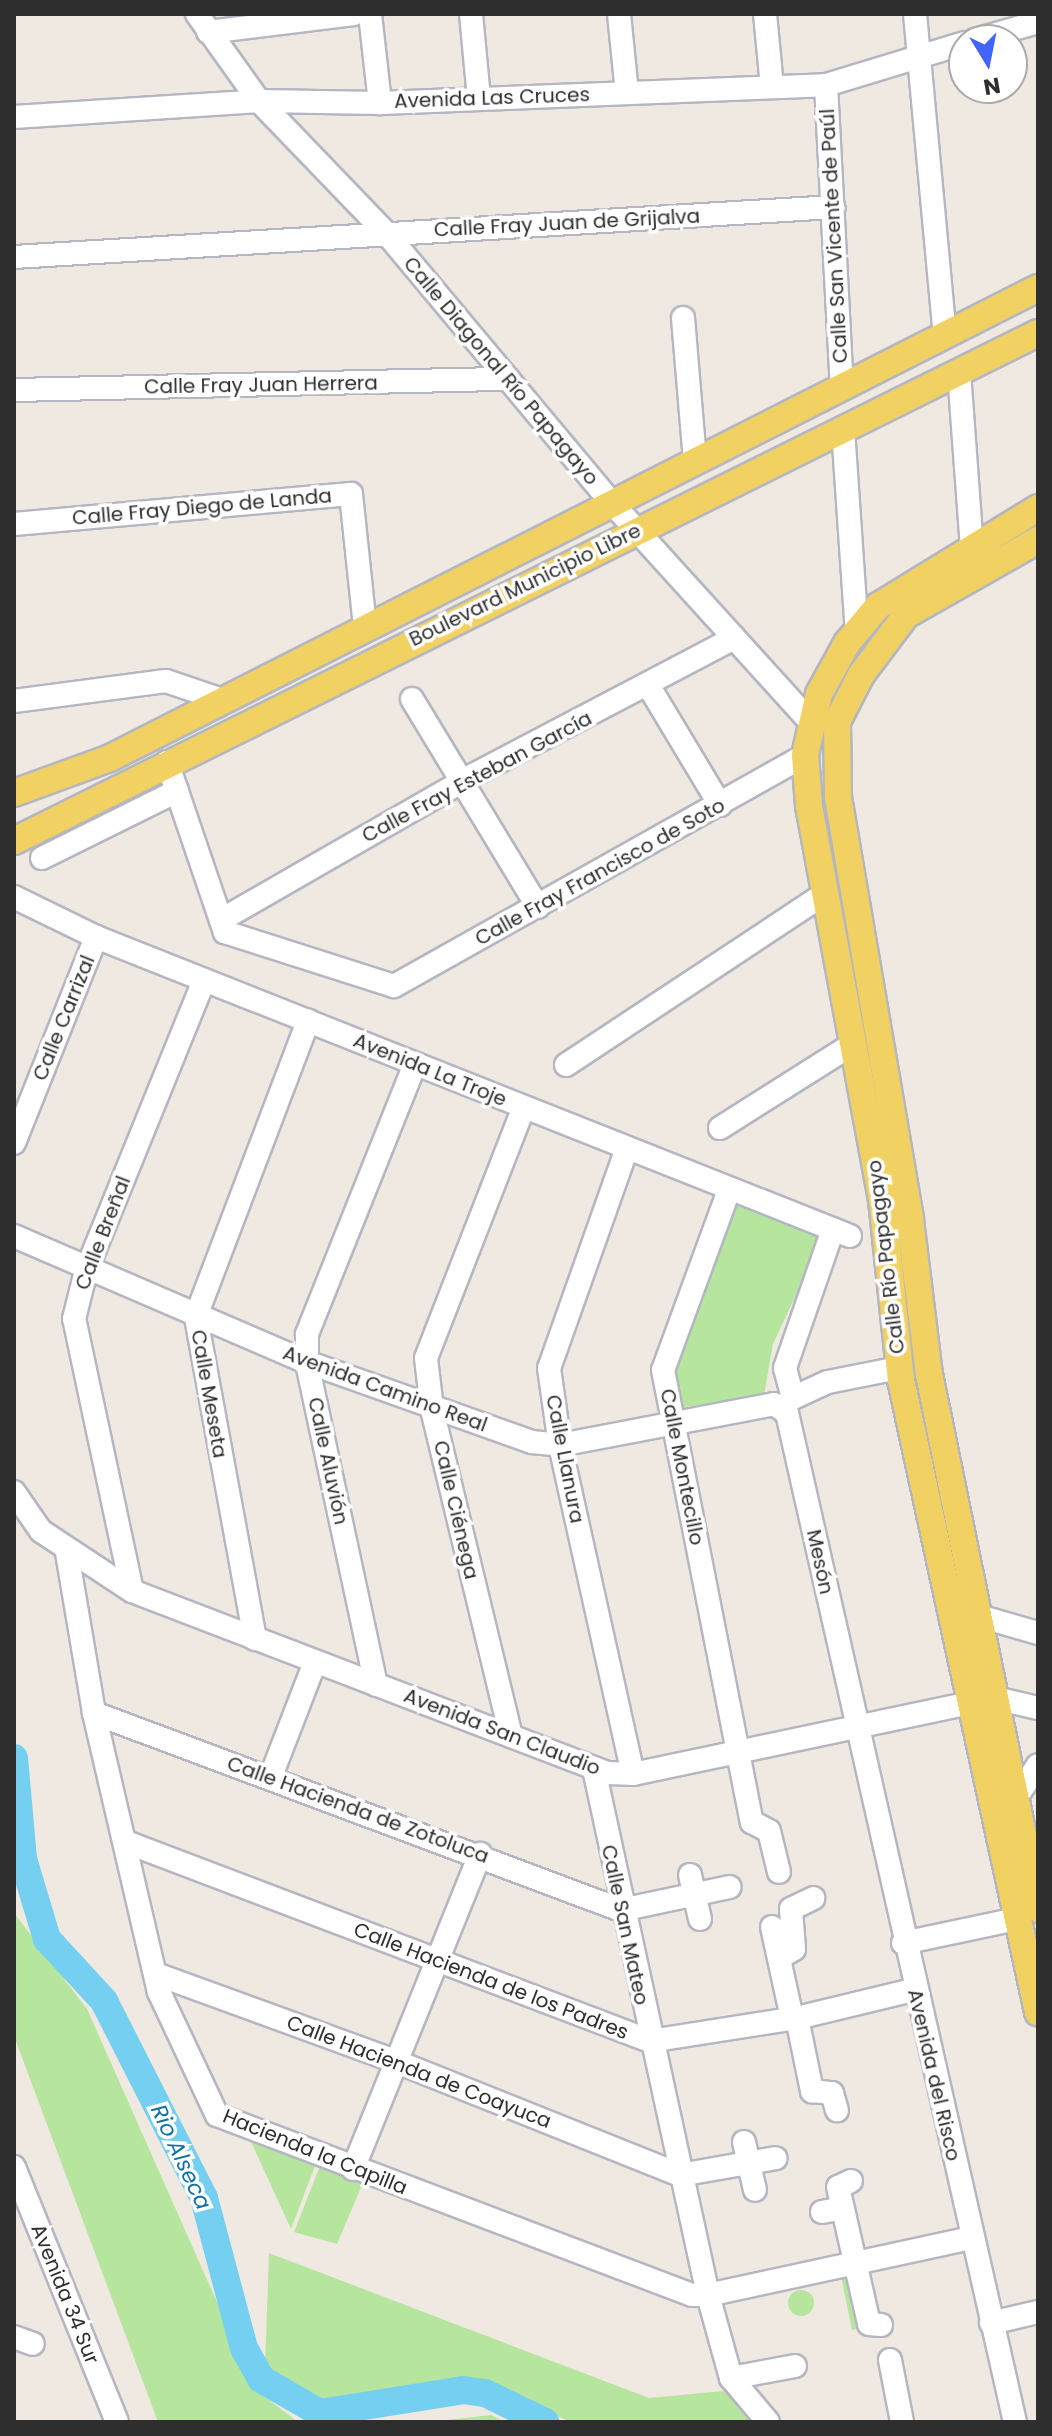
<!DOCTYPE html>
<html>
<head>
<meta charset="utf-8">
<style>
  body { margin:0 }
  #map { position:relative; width:1052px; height:2436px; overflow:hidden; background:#efe9e1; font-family:Poppins,sans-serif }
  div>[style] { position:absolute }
  .green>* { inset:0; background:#b6e59e }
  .round { border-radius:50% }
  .river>* { height:28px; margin:-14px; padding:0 14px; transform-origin:14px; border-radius:14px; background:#75cff0 }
  .roads { filter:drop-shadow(2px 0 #b4b7c1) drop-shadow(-2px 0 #b4b7c1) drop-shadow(0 2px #b4b7c1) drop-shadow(0 -2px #b4b7c1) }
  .minor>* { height:22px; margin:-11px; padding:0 11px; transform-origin:11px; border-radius:11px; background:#fff }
  .major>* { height:26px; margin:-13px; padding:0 13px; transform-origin:13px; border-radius:13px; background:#f2d163 }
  span { translate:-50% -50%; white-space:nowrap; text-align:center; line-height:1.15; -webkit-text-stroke:7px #fff; paint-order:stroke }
  .street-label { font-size:20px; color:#2e2e2e }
  .water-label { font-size:22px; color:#0d6fa3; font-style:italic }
  .frame { position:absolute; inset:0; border:16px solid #2e2e2e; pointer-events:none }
  .north { position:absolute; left:948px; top:24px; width:80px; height:80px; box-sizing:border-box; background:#fff; border:2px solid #ababab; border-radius:50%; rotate:170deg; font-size:22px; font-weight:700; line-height:32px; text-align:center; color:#2e2e2e }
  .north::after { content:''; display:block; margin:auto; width:28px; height:36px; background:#4264fb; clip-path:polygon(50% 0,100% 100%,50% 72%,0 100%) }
</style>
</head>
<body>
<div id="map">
  <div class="green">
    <div style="clip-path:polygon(735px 1195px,827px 1229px,773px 1344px,764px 1395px,678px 1408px,676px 1352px,726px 1235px)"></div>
    <div style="clip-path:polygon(14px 1913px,87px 2009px,256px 2390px,298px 2422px,158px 2422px,14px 2036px)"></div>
    <div style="clip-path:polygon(247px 2133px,318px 2158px,291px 2229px)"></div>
    <div style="clip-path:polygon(322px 2161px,365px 2178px,337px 2244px,294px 2232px)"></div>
    <div style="clip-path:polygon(269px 2253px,649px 2398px,724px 2391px,757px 2422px,571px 2422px,484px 2385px,315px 2401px,265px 2369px)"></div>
    <div style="clip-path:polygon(854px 2274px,864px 2328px,852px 2330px,841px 2276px)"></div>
    <div class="round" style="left:788px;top:2290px;width:26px;height:26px"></div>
    <div style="clip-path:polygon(491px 2415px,505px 2422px,429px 2422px)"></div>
  </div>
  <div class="river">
    <div style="left:14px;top:1758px;width:101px;rotate:84.9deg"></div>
    <div style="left:23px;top:1859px;width:84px;rotate:73.3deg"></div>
    <div style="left:47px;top:1939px;width:84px;rotate:47.4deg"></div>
    <div style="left:104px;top:2001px;width:221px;rotate:63.1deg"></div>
    <div style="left:204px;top:2198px;width:155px;rotate:75.1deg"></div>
    <div style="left:244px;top:2348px;width:35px;rotate:61deg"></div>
    <div style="left:261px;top:2379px;width:68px;rotate:30deg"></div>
    <div style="left:320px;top:2413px;width:145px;rotate:-9.1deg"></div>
    <div style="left:463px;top:2390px;width:22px;rotate:8deg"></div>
    <div style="left:485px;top:2393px;width:67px;rotate:25.8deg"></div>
  </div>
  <div class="roads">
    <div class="minor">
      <div style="left:197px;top:14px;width:107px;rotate:54.5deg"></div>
      <div style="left:259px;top:101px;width:183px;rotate:46.1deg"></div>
      <div style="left:386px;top:233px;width:351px;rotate:50.1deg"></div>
      <div style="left:611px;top:502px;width:299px;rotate:47.8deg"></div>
      <div style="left:370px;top:14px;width:90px;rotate:83.6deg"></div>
      <div style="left:471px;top:14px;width:85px;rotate:84.6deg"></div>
      <div style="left:619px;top:14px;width:79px;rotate:84.2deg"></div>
      <div style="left:765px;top:14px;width:73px;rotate:84.5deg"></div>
      <div style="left:915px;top:14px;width:323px;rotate:84.7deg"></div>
      <div style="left:208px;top:32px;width:147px;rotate:-7deg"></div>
      <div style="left:975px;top:40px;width:66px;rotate:-15.9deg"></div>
      <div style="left:826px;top:85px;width:302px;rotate:87deg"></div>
      <div style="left:14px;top:117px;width:246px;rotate:-3.7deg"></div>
      <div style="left:259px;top:101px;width:121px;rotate:0.9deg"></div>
      <div style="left:380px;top:103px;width:446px;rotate:-2.3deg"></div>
      <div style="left:826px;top:85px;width:144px;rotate:-16.9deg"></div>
      <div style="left:14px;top:257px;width:821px;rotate:-3.49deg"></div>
      <div style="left:683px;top:318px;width:143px;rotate:85.2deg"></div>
      <div style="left:959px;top:372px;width:176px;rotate:85.8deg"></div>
      <div style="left:14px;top:390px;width:494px;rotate:-1.3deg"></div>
      <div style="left:843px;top:429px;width:203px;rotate:86.1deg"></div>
      <div style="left:14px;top:524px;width:338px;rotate:-5.1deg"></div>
      <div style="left:351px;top:494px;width:135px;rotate:84deg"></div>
      <div style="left:648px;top:685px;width:140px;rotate:59deg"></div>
      <div style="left:412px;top:699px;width:243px;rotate:58.8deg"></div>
      <div style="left:14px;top:701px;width:153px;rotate:-7.5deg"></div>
      <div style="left:166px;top:681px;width:59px;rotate:18.7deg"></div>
      <div style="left:167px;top:762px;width:180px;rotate:71.2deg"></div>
      <div style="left:225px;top:932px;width:177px;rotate:17.7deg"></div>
      <div style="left:394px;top:986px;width:471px;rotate:-29.3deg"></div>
      <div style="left:42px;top:858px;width:151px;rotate:-26.4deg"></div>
      <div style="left:14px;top:897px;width:91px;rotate:26deg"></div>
      <div style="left:96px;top:937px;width:811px;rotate:21.63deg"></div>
      <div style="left:221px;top:920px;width:280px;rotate:-29.9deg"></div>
      <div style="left:464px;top:780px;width:305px;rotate:-27.7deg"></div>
      <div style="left:566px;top:1065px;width:312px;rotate:-33.5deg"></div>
      <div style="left:720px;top:1128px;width:157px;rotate:-32.3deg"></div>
      <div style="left:14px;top:1143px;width:222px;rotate:-68.3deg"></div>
      <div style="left:626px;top:1151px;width:230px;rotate:109.5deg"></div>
      <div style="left:549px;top:1368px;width:78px;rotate:81.9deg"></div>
      <div style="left:560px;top:1445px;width:337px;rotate:77.5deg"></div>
      <div style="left:729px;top:1190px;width:192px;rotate:110.1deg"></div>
      <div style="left:663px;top:1370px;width:461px;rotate:78.9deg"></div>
      <div style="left:752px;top:1822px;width:19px;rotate:28deg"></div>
      <div style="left:769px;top:1831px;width:42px;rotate:76.3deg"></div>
      <div style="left:14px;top:1236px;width:319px;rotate:23.3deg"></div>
      <div style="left:307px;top:1362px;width:239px;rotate:19.6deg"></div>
      <div style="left:532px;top:1442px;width:28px;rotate:6deg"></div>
      <div style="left:560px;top:1445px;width:218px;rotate:-10.8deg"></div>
      <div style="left:774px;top:1404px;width:16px;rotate:35deg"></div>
      <div style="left:787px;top:1413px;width:1034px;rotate:77.27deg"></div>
      <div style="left:793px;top:1398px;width:31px;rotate:-105deg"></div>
      <div style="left:785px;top:1368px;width:147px;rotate:-70.9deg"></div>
      <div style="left:793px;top:1398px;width:38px;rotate:-25deg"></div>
      <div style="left:828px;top:1382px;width:72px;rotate:-11.2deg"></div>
      <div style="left:14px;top:1492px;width:47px;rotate:55.3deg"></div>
      <div style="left:41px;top:1531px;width:109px;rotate:33.4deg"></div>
      <div style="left:132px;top:1591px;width:509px;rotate:20.96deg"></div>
      <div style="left:607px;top:1773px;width:26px;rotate:2deg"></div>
      <div style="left:633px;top:1774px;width:370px;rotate:-11.9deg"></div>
      <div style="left:995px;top:1698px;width:44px;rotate:13.1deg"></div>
      <div style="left:67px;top:1553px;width:162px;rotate:80.4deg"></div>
      <div style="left:94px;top:1713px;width:286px;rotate:76.9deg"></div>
      <div style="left:159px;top:1992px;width:136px;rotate:64.8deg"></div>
      <div style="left:217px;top:2115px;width:508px;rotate:20.75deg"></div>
      <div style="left:692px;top:2295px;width:16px"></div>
      <div style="left:708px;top:2295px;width:270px;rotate:-12.2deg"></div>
      <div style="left:132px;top:1591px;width:278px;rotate:-102deg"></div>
      <div style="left:74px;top:1319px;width:49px;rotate:-76deg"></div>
      <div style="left:86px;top:1271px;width:314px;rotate:-67.9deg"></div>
      <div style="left:979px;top:1616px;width:61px;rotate:16.1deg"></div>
      <div style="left:255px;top:1639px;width:328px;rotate:-100.4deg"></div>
      <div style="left:196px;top:1316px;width:316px;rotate:-69.2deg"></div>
      <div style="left:376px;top:1685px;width:330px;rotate:-102.1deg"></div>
      <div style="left:307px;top:1362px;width:28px;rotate:-90deg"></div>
      <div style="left:307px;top:1334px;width:291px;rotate:-68.2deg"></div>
      <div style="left:94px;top:1713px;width:563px;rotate:20.5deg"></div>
      <div style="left:621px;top:1910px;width:111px;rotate:-11.9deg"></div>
      <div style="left:511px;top:1736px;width:336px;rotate:-103.6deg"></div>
      <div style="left:432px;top:1409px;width:51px;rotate:-96.7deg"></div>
      <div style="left:426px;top:1358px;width:269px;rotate:-68.7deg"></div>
      <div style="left:594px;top:1769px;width:538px;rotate:77.77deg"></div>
      <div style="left:708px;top:2295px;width:86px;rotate:74.5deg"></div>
      <div style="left:731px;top:2378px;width:57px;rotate:49.9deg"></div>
      <div style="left:271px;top:1776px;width:122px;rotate:-68.9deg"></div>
      <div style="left:1014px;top:1801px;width:43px;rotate:-56.3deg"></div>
      <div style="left:126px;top:1842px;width:561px;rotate:20.8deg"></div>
      <div style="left:650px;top:2041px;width:149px;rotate:-8.9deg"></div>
      <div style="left:797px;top:2018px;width:119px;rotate:-13.6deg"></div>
      <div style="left:690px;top:1875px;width:45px;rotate:77.2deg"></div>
      <div style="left:772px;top:1927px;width:93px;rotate:77.6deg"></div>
      <div style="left:903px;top:1943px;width:116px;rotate:-11.9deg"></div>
      <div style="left:779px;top:1958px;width:17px;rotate:-31deg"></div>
      <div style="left:794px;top:1949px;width:40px;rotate:-94.3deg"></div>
      <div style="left:791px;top:1909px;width:25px;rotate:-26deg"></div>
      <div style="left:156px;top:1974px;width:254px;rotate:20deg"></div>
      <div style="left:395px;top:2061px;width:307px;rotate:21.8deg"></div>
      <div style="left:680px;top:2175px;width:97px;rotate:-10deg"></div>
      <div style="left:797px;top:2018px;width:75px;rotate:78.4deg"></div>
      <div style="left:812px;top:2091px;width:20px;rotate:6deg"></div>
      <div style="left:832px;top:2093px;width:18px;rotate:74deg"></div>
      <div style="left:744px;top:2142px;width:49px;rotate:77.1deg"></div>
      <div style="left:14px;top:2167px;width:275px;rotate:68deg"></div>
      <div style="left:353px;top:2169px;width:340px;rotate:-68deg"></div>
      <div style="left:851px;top:2181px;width:14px;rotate:155deg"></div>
      <div style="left:838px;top:2187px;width:140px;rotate:77.2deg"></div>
      <div style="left:869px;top:2324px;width:12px;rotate:5deg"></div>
      <div style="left:822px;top:2212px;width:21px;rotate:-11deg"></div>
      <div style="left:991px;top:2323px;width:48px;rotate:-13.2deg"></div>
      <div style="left:14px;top:2337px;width:20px;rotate:20deg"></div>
      <div style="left:890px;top:2360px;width:63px;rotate:79deg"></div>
      <div style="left:731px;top:2378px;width:65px;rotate:-10.6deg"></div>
    </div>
    <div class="major">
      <div style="left:1038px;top:508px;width:188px;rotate:148.5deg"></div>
      <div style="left:878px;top:606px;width:48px;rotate:130deg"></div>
      <div style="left:847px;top:643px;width:58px;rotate:118.8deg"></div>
      <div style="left:819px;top:694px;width:63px;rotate:102.9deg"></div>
      <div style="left:805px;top:755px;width:51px;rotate:85.5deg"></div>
      <div style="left:809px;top:806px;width:401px;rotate:79.5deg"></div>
      <div style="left:882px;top:1200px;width:181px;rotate:84deg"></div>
      <div style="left:901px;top:1380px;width:647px;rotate:77.77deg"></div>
      <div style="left:1038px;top:540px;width:152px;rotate:150.4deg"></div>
      <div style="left:906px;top:615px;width:75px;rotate:126.9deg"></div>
      <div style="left:861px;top:675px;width:53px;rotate:117.1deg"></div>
      <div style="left:837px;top:722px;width:75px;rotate:89.2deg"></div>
      <div style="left:838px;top:797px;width:429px;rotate:80.3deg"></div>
      <div style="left:910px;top:1220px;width:155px;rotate:83deg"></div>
      <div style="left:929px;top:1374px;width:546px;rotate:78.48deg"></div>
      <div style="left:14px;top:793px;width:102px;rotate:-20deg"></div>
      <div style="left:110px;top:758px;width:1040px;rotate:-26.86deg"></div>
      <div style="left:14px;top:841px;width:1143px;rotate:-26.39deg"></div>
    </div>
  </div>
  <div class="street-label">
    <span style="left:492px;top:98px;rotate:-2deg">Avenida Las Cruces</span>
    <span style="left:567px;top:223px;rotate:-3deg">Calle Fray Juan de Grijalva</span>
    <span style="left:834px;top:236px;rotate:-93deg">Calle San Vicente de Paúl</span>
    <span style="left:501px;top:371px;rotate:50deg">Calle Diagonal Río Papagayo</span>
    <span style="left:261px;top:385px;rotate:-1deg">Calle Fray Juan Herrera</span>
    <span style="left:202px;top:507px;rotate:-5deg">Calle Fray Diego de Landa</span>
    <span style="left:525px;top:585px;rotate:-26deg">Boulevard Municipio Libre</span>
    <span style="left:477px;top:777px;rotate:-28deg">Calle Fray Esteban García</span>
    <span style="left:600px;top:872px;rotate:-29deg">Calle Fray Francisco de Soto</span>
    <span style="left:64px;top:1018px;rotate:-68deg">Calle Carrizal</span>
    <span style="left:430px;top:1070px;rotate:22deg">Avenida La Troje</span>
    <span style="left:103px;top:1233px;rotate:-69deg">Calle Breñal</span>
    <span style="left:886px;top:1257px;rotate:-97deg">Calle Río Papagayo</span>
    <span style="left:385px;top:1389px;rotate:20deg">Avenida Camino Real</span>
    <span style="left:209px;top:1394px;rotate:80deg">Calle Meseta</span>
    <span style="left:565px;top:1459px;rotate:79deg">Calle Llanura</span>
    <span style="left:328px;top:1461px;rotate:78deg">Calle Aluvión</span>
    <span style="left:682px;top:1467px;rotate:79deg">Calle Montecillo</span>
    <span style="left:456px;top:1510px;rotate:77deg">Calle Ciénega</span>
    <span style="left:820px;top:1562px;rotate:78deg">Mesón</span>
    <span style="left:502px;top:1732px;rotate:21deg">Avenida San Claudio</span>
    <span style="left:358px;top:1810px;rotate:20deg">Calle Hacienda de Zotoluca</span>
    <span style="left:625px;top:1925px;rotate:78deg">Calle San Mateo</span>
    <span style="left:491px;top:1981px;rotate:21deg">Calle Hacienda de los Padres</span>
    <span style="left:419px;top:2072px;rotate:21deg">Calle Hacienda de Coayuca</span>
    <span style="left:934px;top:2075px;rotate:77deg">Avenida del Risco</span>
    <span style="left:315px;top:2152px;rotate:22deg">Hacienda la Capilla</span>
    <span style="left:65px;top:2294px;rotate:68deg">Avenida 34 Sur</span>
  </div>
  <div class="water-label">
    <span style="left:181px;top:2157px;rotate:65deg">Rio Alseca</span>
  </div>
  <div class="frame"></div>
  <div class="north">N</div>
</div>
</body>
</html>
